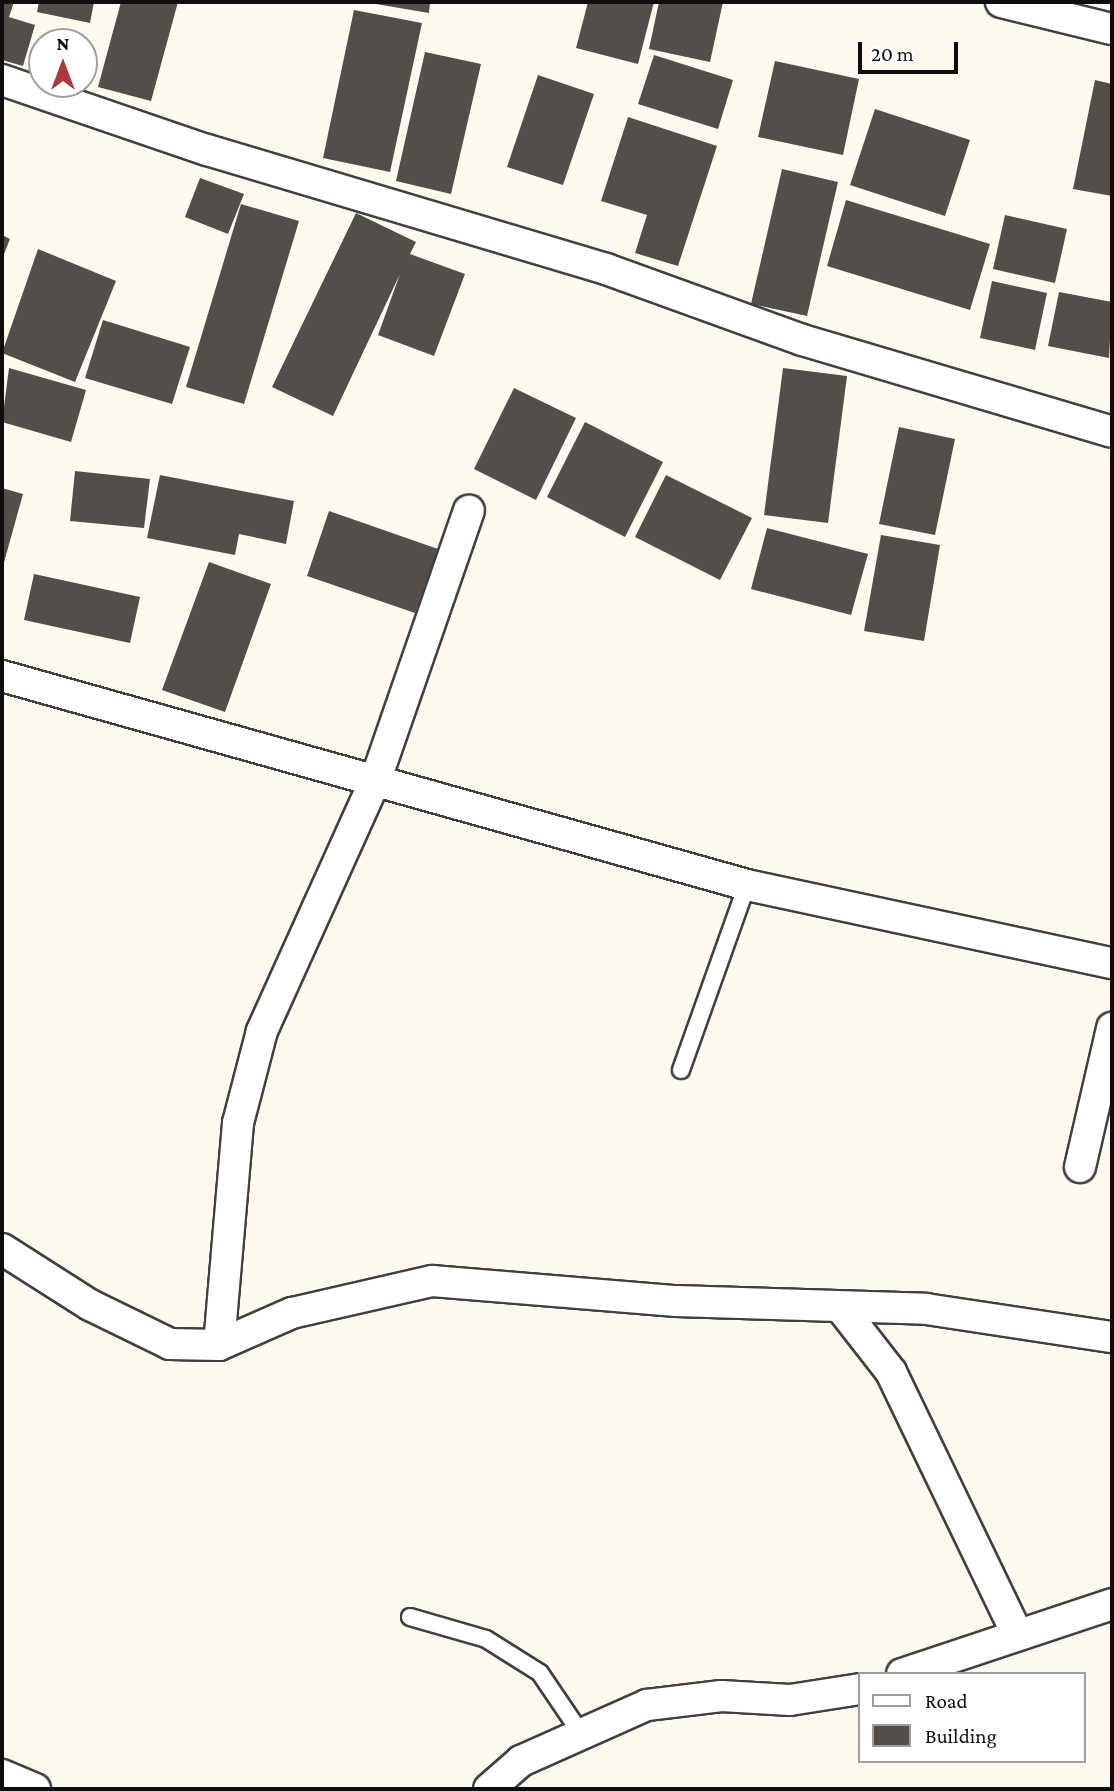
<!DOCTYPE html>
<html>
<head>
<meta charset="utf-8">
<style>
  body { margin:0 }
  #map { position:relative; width:1114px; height:1791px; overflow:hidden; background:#fdf9ee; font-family:"Crimson Pro",serif }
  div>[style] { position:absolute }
  .building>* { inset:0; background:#544e4a }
  .roads { filter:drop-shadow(2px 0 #404040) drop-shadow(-2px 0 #404040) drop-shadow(0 2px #404040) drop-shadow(0 -2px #404040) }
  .service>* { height:16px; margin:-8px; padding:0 8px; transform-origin:8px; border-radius:8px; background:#fff }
  .minor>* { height:30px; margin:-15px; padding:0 15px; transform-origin:15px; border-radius:15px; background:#fff }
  span { translate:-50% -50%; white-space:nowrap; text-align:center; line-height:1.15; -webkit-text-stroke:7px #fff; paint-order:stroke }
  .frame { position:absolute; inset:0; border:4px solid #0d0d0d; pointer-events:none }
  .legend { position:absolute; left:858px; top:1672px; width:228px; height:91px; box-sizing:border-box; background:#fff; border:2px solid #9e9e9e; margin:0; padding:9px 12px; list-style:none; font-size:21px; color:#0d0d0d }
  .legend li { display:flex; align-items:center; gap:14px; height:35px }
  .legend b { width:35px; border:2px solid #9e9e9e }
  .north { position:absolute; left:28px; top:28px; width:70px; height:70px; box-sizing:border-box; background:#fff; border:2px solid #9e9e9e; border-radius:50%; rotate:0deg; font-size:19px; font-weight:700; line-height:28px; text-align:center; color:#0d0d0d }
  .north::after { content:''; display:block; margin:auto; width:24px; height:32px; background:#ac3642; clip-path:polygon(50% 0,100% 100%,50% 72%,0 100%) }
  .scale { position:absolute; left:858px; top:42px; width:100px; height:32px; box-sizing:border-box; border:4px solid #0d0d0d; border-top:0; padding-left:9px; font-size:21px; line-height:24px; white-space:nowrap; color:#0d0d0d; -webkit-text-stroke:5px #fff; paint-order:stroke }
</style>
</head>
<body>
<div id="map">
  <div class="building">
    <div style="clip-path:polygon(2px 2px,14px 2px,9px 17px,35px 25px,23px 66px,2px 60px)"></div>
    <div style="clip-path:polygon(39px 2px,94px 2px,90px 23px,37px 12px)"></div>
    <div style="clip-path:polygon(121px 2px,178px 2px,151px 101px,98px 87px)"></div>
    <div style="clip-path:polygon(364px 2px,430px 2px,429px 13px)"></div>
    <div style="clip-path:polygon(588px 2px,654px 2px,638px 64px,576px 48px)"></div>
    <div style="clip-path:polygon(659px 2px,723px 2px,710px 62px,649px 49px)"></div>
    <div style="clip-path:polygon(354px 10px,422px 23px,390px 172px,323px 158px)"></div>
    <div style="clip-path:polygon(425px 52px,481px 64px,451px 194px,396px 181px)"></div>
    <div style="clip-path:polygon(654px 55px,733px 80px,718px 129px,638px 104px)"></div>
    <div style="clip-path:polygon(775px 61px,859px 79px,843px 155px,758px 137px)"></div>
    <div style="clip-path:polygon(538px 75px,594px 94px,563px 185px,507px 167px)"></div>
    <div style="clip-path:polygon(1095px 80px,1112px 84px,1112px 196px,1073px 189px)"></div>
    <div style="clip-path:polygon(875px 109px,970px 140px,945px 216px,850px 185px)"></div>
    <div style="clip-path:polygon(628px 117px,717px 146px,678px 266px,635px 253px,647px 215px,601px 201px)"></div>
    <div style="clip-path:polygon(782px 169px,838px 182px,807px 316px,751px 304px)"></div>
    <div style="clip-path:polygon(200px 178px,244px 194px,228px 234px,185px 217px)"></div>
    <div style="clip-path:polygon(846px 200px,990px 244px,970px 310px,827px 266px)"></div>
    <div style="clip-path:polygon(241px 204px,299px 221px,244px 404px,186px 387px)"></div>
    <div style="clip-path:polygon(356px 213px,416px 242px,410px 254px,465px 274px,434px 356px,378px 335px,400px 274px,333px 416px,272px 387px)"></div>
    <div style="clip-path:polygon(1005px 215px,1067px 229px,1055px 283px,993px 269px)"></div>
    <div style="clip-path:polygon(2px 235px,10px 239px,2px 259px)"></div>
    <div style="clip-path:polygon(38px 249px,116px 281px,75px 382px,2px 353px)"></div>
    <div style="clip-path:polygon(992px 281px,1047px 293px,1035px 350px,980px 338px)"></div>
    <div style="clip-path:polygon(1059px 292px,1112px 302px,1109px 358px,1048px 346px)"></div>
    <div style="clip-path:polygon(103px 320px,190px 347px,172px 404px,85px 378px)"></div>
    <div style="clip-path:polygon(9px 368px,86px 390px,71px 442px,2px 422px)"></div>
    <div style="clip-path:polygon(783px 368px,847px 376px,828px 523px,764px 515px)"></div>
    <div style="clip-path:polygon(514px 388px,576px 418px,536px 500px,474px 469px)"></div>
    <div style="clip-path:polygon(585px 422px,663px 462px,625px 537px,547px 497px)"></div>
    <div style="clip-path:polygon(899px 427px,955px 439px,935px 535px,879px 524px)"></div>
    <div style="clip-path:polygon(75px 471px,150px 479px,144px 528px,70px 521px)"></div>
    <div style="clip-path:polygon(160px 475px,294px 501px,286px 544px,239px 534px,235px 555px,147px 538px)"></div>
    <div style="clip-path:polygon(666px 475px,752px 518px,720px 580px,635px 537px)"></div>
    <div style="clip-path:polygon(2px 488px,23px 494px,3px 566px,2px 566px)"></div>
    <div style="clip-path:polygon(329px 511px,438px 549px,415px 613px,307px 576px)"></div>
    <div style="clip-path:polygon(767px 528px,868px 554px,851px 615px,751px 589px)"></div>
    <div style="clip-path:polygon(881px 535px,940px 545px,924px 641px,864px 631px)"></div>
    <div style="clip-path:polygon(209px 562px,271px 584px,225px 712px,162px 690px)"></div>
    <div style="clip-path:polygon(34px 574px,140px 597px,130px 643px,24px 620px)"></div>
  </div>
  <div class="roads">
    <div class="service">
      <div style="left:681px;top:1070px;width:196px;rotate:-70.4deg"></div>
      <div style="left:410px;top:1617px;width:79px;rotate:16.1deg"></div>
      <div style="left:486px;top:1639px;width:64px;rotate:32.2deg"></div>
      <div style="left:540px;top:1673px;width:71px;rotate:55.9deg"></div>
    </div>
    <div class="minor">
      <div style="left:1001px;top:2px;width:114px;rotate:13.7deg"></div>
      <div style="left:2px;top:80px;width:217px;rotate:18.9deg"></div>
      <div style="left:207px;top:150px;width:416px;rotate:16.6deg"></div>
      <div style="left:606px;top:269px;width:208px;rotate:19.9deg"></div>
      <div style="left:802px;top:340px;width:323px;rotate:16.5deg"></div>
      <div style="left:2px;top:676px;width:774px;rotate:15.67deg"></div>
      <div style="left:747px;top:885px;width:373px;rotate:12.1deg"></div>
      <div style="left:1080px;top:1167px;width:143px;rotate:-77deg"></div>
      <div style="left:2px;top:1249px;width:104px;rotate:32.5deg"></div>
      <div style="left:90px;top:1305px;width:89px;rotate:26deg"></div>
      <div style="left:170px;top:1344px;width:49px;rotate:1.2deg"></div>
      <div style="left:219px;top:1345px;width:80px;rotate:-23.7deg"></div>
      <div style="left:292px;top:1313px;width:144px;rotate:-12.9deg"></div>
      <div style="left:432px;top:1281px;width:245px;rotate:4.7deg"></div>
      <div style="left:676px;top:1301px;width:250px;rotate:1.8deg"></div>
      <div style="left:926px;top:1309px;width:188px;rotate:8.6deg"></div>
      <div style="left:842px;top:1309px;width:80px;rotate:52.1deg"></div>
      <div style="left:891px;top:1372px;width:288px;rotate:64.3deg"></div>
      <div style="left:219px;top:1345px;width:223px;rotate:-85.1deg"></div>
      <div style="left:238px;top:1123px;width:95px;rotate:-75.4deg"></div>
      <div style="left:262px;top:1031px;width:277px;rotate:-65.7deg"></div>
      <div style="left:376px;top:779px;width:284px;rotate:-70.9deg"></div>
      <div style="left:902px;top:1674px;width:221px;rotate:-18.4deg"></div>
      <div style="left:2px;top:1775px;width:36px;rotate:23deg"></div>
      <div style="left:489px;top:1789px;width:43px;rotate:-41.2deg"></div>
      <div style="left:521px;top:1761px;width:138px;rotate:-24deg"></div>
      <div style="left:647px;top:1705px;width:75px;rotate:-6.9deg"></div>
      <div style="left:721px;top:1696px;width:69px;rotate:3.3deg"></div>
      <div style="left:790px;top:1700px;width:71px;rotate:-8.9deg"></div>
    </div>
  </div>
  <div class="frame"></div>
  <ul class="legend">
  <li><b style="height:9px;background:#fff"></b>Road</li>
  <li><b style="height:19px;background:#544e4a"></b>Building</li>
  </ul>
  <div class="north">N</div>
  <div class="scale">20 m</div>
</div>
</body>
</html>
